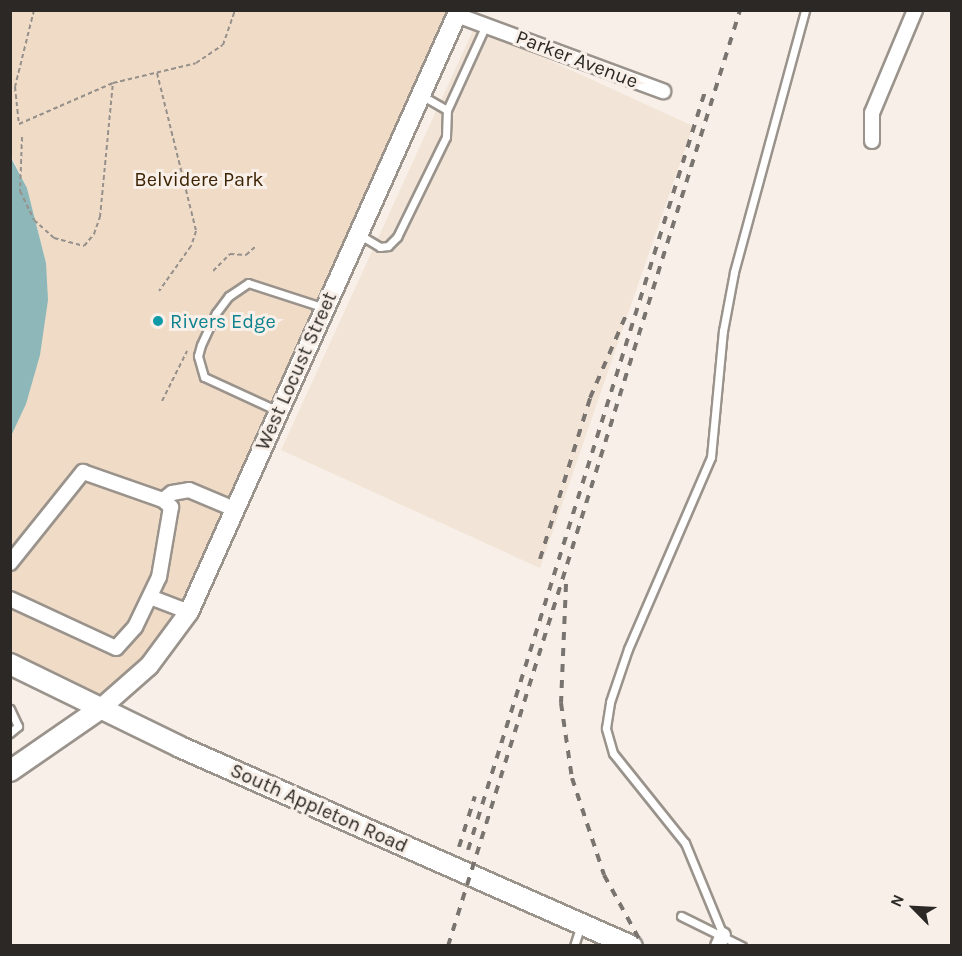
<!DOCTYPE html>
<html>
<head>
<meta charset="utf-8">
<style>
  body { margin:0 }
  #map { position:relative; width:962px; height:956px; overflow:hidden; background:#f8f0e8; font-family:Karla,sans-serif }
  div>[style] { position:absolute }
  .built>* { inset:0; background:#f2e4d6 }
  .green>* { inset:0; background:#f0dbc7 }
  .water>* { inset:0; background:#8eb7ba }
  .path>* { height:2px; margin-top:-1px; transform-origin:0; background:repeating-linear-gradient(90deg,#96908b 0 4.5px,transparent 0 7.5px) }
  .roads { filter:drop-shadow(2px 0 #9a938c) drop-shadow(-2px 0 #9a938c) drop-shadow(0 2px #9a938c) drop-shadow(0 -2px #9a938c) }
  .service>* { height:7px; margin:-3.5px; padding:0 3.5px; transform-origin:3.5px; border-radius:3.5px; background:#fff }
  .minor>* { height:14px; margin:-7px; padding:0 7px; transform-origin:7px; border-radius:7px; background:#fff }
  .tertiary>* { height:18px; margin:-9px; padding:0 9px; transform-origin:9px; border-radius:9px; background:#fff }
  .secondary>* { height:20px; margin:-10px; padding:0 10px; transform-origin:10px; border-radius:10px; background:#fff }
  .rail>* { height:4px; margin-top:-2px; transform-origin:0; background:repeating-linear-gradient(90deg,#79746f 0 8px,transparent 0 16px) }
  .dots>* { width:16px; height:16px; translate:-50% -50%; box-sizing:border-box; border:3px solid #f8f0e8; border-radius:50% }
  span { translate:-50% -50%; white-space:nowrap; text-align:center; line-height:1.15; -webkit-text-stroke:6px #f8f0e8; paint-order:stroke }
  .street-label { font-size:20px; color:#2b2825 }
  .park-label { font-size:20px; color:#3d2303 }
  .culture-label { font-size:20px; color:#0d838f }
  .left { translate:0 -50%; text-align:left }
  .frame { position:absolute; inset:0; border:12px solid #2b2825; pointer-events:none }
  .north { position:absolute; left:884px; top:878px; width:60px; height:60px; -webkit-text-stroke:4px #f8f0e8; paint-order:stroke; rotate:294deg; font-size:16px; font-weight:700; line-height:24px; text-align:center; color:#2b2825 }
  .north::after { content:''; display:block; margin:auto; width:21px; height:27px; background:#2b2825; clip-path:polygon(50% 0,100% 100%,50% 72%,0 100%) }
</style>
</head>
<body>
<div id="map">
  <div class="built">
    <div style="clip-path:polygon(475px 26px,693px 126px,540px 568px,281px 450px)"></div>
  </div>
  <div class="green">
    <div style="clip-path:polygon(11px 11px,459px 11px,189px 612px,100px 709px,11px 664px,10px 436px,26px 404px,46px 263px,27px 188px,11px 156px)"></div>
  </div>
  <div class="water">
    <div style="clip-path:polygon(10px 156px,27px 188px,46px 263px,48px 300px,40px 355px,26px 404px,11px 436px)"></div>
  </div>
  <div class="path">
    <div style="left:34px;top:10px;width:79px;rotate:103.9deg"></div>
    <div style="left:15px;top:87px;width:37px;rotate:84deg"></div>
    <div style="left:19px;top:124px;width:103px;rotate:-23.6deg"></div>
    <div style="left:113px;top:83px;width:85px;rotate:-13.5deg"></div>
    <div style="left:196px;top:63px;width:32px;rotate:-34deg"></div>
    <div style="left:223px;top:45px;width:37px;rotate:-71deg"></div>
    <div style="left:157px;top:73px;width:163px;rotate:76.1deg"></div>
    <div style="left:196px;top:231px;width:16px;rotate:108deg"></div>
    <div style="left:191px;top:246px;width:55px;rotate:125.4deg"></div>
    <div style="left:22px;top:137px;width:54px;rotate:92.1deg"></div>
    <div style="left:20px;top:191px;width:32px;rotate:64deg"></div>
    <div style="left:34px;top:220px;width:27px;rotate:42deg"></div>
    <div style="left:54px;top:238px;width:31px;rotate:15deg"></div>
    <div style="left:84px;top:246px;width:16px;rotate:-50deg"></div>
    <div style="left:94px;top:234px;width:18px;rotate:-71deg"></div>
    <div style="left:100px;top:217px;width:135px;rotate:-84.5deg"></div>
    <div style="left:213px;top:271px;width:24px;rotate:-45deg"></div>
    <div style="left:230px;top:254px;width:16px;rotate:4deg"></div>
    <div style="left:246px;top:255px;width:12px;rotate:-42deg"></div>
    <div style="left:162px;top:401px;width:56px;rotate:-63.4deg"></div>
  </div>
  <div class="roads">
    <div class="service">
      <div style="left:447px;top:110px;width:94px;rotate:-65.4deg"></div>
      <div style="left:360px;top:235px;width:23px;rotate:31deg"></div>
      <div style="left:380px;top:247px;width:8px;rotate:-7deg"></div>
      <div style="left:388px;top:246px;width:13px;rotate:-45deg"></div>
      <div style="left:397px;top:237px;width:111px;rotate:-63.9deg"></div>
      <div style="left:446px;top:137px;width:27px;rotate:-88deg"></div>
      <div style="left:447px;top:110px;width:28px;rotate:-150deg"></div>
      <div style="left:278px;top:411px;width:81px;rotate:-155.3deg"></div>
      <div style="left:204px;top:377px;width:22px;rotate:-106deg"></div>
      <div style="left:198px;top:356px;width:11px;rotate:-75deg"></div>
      <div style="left:201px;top:345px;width:35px;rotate:-65deg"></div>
      <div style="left:216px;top:313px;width:21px;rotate:-53deg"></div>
      <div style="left:229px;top:296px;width:23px;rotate:-34deg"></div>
      <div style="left:248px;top:283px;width:81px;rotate:18deg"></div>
      <div style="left:10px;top:709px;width:19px;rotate:65deg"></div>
      <div style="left:18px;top:726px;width:11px;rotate:139deg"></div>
      <div style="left:681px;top:916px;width:68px;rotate:26.2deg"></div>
      <div style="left:723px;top:935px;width:100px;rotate:-112.4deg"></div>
      <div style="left:685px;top:843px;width:115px;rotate:-128.7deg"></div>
      <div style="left:613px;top:753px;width:26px;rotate:-106deg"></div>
      <div style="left:606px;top:728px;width:26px;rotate:-81deg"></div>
      <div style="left:610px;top:702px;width:56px;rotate:-71.2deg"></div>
      <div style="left:628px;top:649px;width:209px;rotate:-66.6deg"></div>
      <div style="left:711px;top:457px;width:127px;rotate:-84.6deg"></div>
      <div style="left:723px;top:331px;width:60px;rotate:-79.4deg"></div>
      <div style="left:734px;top:272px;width:271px;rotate:-74.8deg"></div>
      <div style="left:574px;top:946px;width:22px;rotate:-72deg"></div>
    </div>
    <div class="minor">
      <div style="left:457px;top:15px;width:220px;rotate:20.3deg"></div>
      <div style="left:872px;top:141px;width:28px;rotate:-90deg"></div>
      <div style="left:872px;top:113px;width:112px;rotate:-67.3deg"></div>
      <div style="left:163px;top:500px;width:11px;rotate:-38deg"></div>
      <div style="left:172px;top:493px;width:17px;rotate:-10deg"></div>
      <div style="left:189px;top:490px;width:49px;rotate:22.9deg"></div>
      <div style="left:10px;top:563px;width:117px;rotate:-51.3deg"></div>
      <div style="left:83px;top:472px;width:85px;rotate:19.3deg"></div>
      <div style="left:163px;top:500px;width:11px;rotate:41deg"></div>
      <div style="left:171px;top:507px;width:71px;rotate:99.7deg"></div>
      <div style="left:159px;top:577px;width:55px;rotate:115.6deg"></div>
      <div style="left:135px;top:627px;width:28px;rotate:132deg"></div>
      <div style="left:116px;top:648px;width:117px;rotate:-155.2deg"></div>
      <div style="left:150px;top:597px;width:42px;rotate:21deg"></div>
      <div style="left:718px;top:946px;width:12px;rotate:-66deg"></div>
    </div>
    <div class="tertiary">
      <div style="left:100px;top:709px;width:65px;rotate:-41.3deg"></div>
      <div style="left:149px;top:666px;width:67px;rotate:-53.5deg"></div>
      <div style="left:189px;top:612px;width:660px;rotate:-65.84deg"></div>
    </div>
    <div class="secondary">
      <div style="left:10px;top:664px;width:189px;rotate:26deg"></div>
      <div style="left:180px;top:747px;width:494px;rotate:23.8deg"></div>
      <div style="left:10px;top:771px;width:109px;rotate:-34.6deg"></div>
    </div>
  </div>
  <div class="rail">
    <div style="left:540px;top:559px;width:169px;rotate:-72.7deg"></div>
    <div style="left:590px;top:398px;width:93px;rotate:-66.5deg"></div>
    <div style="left:566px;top:584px;width:119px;rotate:92.4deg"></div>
    <div style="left:561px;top:703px;width:76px;rotate:81.7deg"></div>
    <div style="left:572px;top:778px;width:102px;rotate:71.7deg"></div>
    <div style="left:604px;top:875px;width:81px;rotate:61.2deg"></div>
    <div style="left:459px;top:847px;width:53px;rotate:-72.6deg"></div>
    <div style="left:468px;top:850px;width:798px;rotate:-72.65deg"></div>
    <div style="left:448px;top:946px;width:980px;rotate:-72.67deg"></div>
  </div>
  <div class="dots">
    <div style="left:158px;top:321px;background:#0f9aa8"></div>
  </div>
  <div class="street-label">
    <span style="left:577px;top:59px;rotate:21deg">Parker Avenue</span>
    <span style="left:296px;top:371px;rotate:-66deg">West Locust Street</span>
    <span style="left:319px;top:808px;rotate:24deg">South Appleton Road</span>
  </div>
  <div class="park-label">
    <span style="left:199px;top:179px">Belvidere Park</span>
  </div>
  <div class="culture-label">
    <span class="left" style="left:170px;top:321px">Rivers Edge</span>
  </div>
  <div class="frame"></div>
  <div class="north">N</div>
</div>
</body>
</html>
